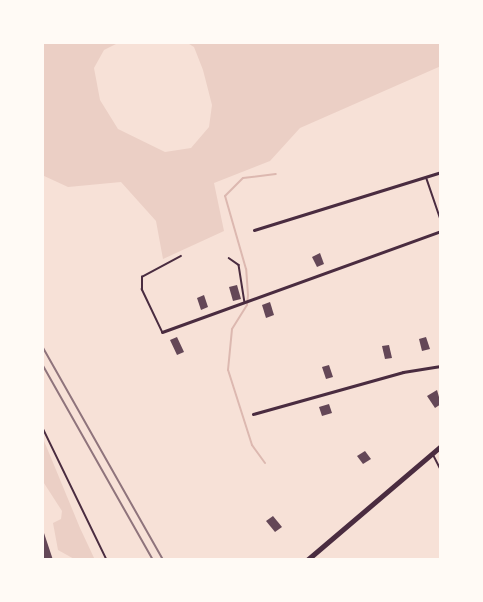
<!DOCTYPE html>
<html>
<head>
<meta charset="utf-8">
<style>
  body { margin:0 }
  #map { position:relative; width:483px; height:602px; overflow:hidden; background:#f7e1d7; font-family:Commissioner,sans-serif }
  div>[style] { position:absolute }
  .green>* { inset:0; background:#ebcfc5 }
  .stream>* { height:2px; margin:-1px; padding:0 1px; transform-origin:1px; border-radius:1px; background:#dcb8b0 }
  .building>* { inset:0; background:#644757 }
  .path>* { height:1.5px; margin:-0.75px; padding:0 0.75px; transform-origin:0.75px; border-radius:0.75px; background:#4a2c40 }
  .service>* { height:1.5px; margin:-0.75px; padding:0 0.75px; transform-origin:0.75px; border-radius:0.75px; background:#4a2c40 }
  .minor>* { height:3px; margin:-1.5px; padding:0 1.5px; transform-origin:1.5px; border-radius:1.5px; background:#4a2c40 }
  .primary>* { height:5px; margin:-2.5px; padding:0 2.5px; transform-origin:2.5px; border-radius:2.5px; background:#4a2c40 }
  .rail>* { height:2px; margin:-1px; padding:0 1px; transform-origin:1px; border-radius:1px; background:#8f747c }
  span { translate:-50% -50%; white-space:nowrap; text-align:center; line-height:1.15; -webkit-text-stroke:5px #fffaf5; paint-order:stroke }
  .frame { position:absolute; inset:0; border:44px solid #fffaf5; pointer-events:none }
</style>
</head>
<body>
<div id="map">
  <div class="green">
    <div style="clip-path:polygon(42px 42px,120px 42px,104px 50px,94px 68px,100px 100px,118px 129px,165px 152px,191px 148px,209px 127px,212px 105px,203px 70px,194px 47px,186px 42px,441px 42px,441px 66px,300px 128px,270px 161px,214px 183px,224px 231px,163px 259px,156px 221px,121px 182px,68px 187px,42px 175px)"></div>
    <div style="clip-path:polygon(42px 436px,80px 528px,95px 560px,76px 560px,58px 550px,53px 523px,61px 519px,62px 511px,42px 480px)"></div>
  </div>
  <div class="stream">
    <div style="left:265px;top:463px;width:22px;rotate:-126deg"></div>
    <div style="left:252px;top:445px;width:79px;rotate:-107.7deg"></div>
    <div style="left:228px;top:370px;width:41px;rotate:-84.4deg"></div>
    <div style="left:232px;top:329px;width:28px;rotate:-58deg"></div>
    <div style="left:247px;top:305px;width:10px;rotate:-84deg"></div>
    <div style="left:248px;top:295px;width:26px;rotate:-94deg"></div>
    <div style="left:246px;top:269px;width:76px;rotate:-106deg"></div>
    <div style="left:225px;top:196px;width:25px;rotate:-45deg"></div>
    <div style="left:243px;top:178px;width:33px;rotate:-7deg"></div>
  </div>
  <div class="building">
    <div style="clip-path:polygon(320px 253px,324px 264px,317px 267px,312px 257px)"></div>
    <div style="clip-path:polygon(237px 285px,241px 299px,233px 301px,229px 287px)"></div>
    <div style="clip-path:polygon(204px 295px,208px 307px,201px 310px,197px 298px)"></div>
    <div style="clip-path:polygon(270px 302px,274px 315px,266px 318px,262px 305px)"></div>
    <div style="clip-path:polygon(177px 337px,184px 352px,177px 355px,170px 340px)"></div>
    <div style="clip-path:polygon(426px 337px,430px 349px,422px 351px,419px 339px)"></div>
    <div style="clip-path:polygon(389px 345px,392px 358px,385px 359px,382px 346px)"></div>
    <div style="clip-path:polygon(329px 365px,333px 377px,326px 379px,322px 367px)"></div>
    <div style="clip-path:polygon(437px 390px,441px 404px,435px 408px,427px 396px)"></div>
    <div style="clip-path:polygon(329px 404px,332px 413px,322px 416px,319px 407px)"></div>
    <div style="clip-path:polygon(365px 451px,371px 459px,363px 464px,357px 456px)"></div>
    <div style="clip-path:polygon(273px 516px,282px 527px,275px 532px,266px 521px)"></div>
    <div style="clip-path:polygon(42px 527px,53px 560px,42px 560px)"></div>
  </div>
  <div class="path">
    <div style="left:42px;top:426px;width:149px;rotate:64.1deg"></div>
  </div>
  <div class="service">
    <div style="left:427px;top:179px;width:43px;rotate:71.1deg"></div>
    <div style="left:229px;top:258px;width:12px;rotate:35deg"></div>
    <div style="left:239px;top:265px;width:37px;rotate:81deg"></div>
    <div style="left:162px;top:332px;width:47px;rotate:-115.5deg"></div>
    <div style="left:142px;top:290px;width:13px;rotate:-90deg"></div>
    <div style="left:142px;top:277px;width:44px;rotate:-28.3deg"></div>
    <div style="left:434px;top:456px;width:16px;rotate:63deg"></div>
  </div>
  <div class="minor">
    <div style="left:254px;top:230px;width:196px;rotate:-17.2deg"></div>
    <div style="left:162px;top:332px;width:297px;rotate:-19.9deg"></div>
    <div style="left:253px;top:414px;width:156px;rotate:-15.6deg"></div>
    <div style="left:403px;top:372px;width:38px;rotate:-9deg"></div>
  </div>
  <div class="primary">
    <div style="left:307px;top:560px;width:176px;rotate:-40.4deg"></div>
  </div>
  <div class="rail">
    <div style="left:42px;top:346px;width:246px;rotate:60.5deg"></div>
    <div style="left:42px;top:364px;width:225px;rotate:60.5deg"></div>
  </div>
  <div class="frame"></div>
</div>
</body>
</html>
